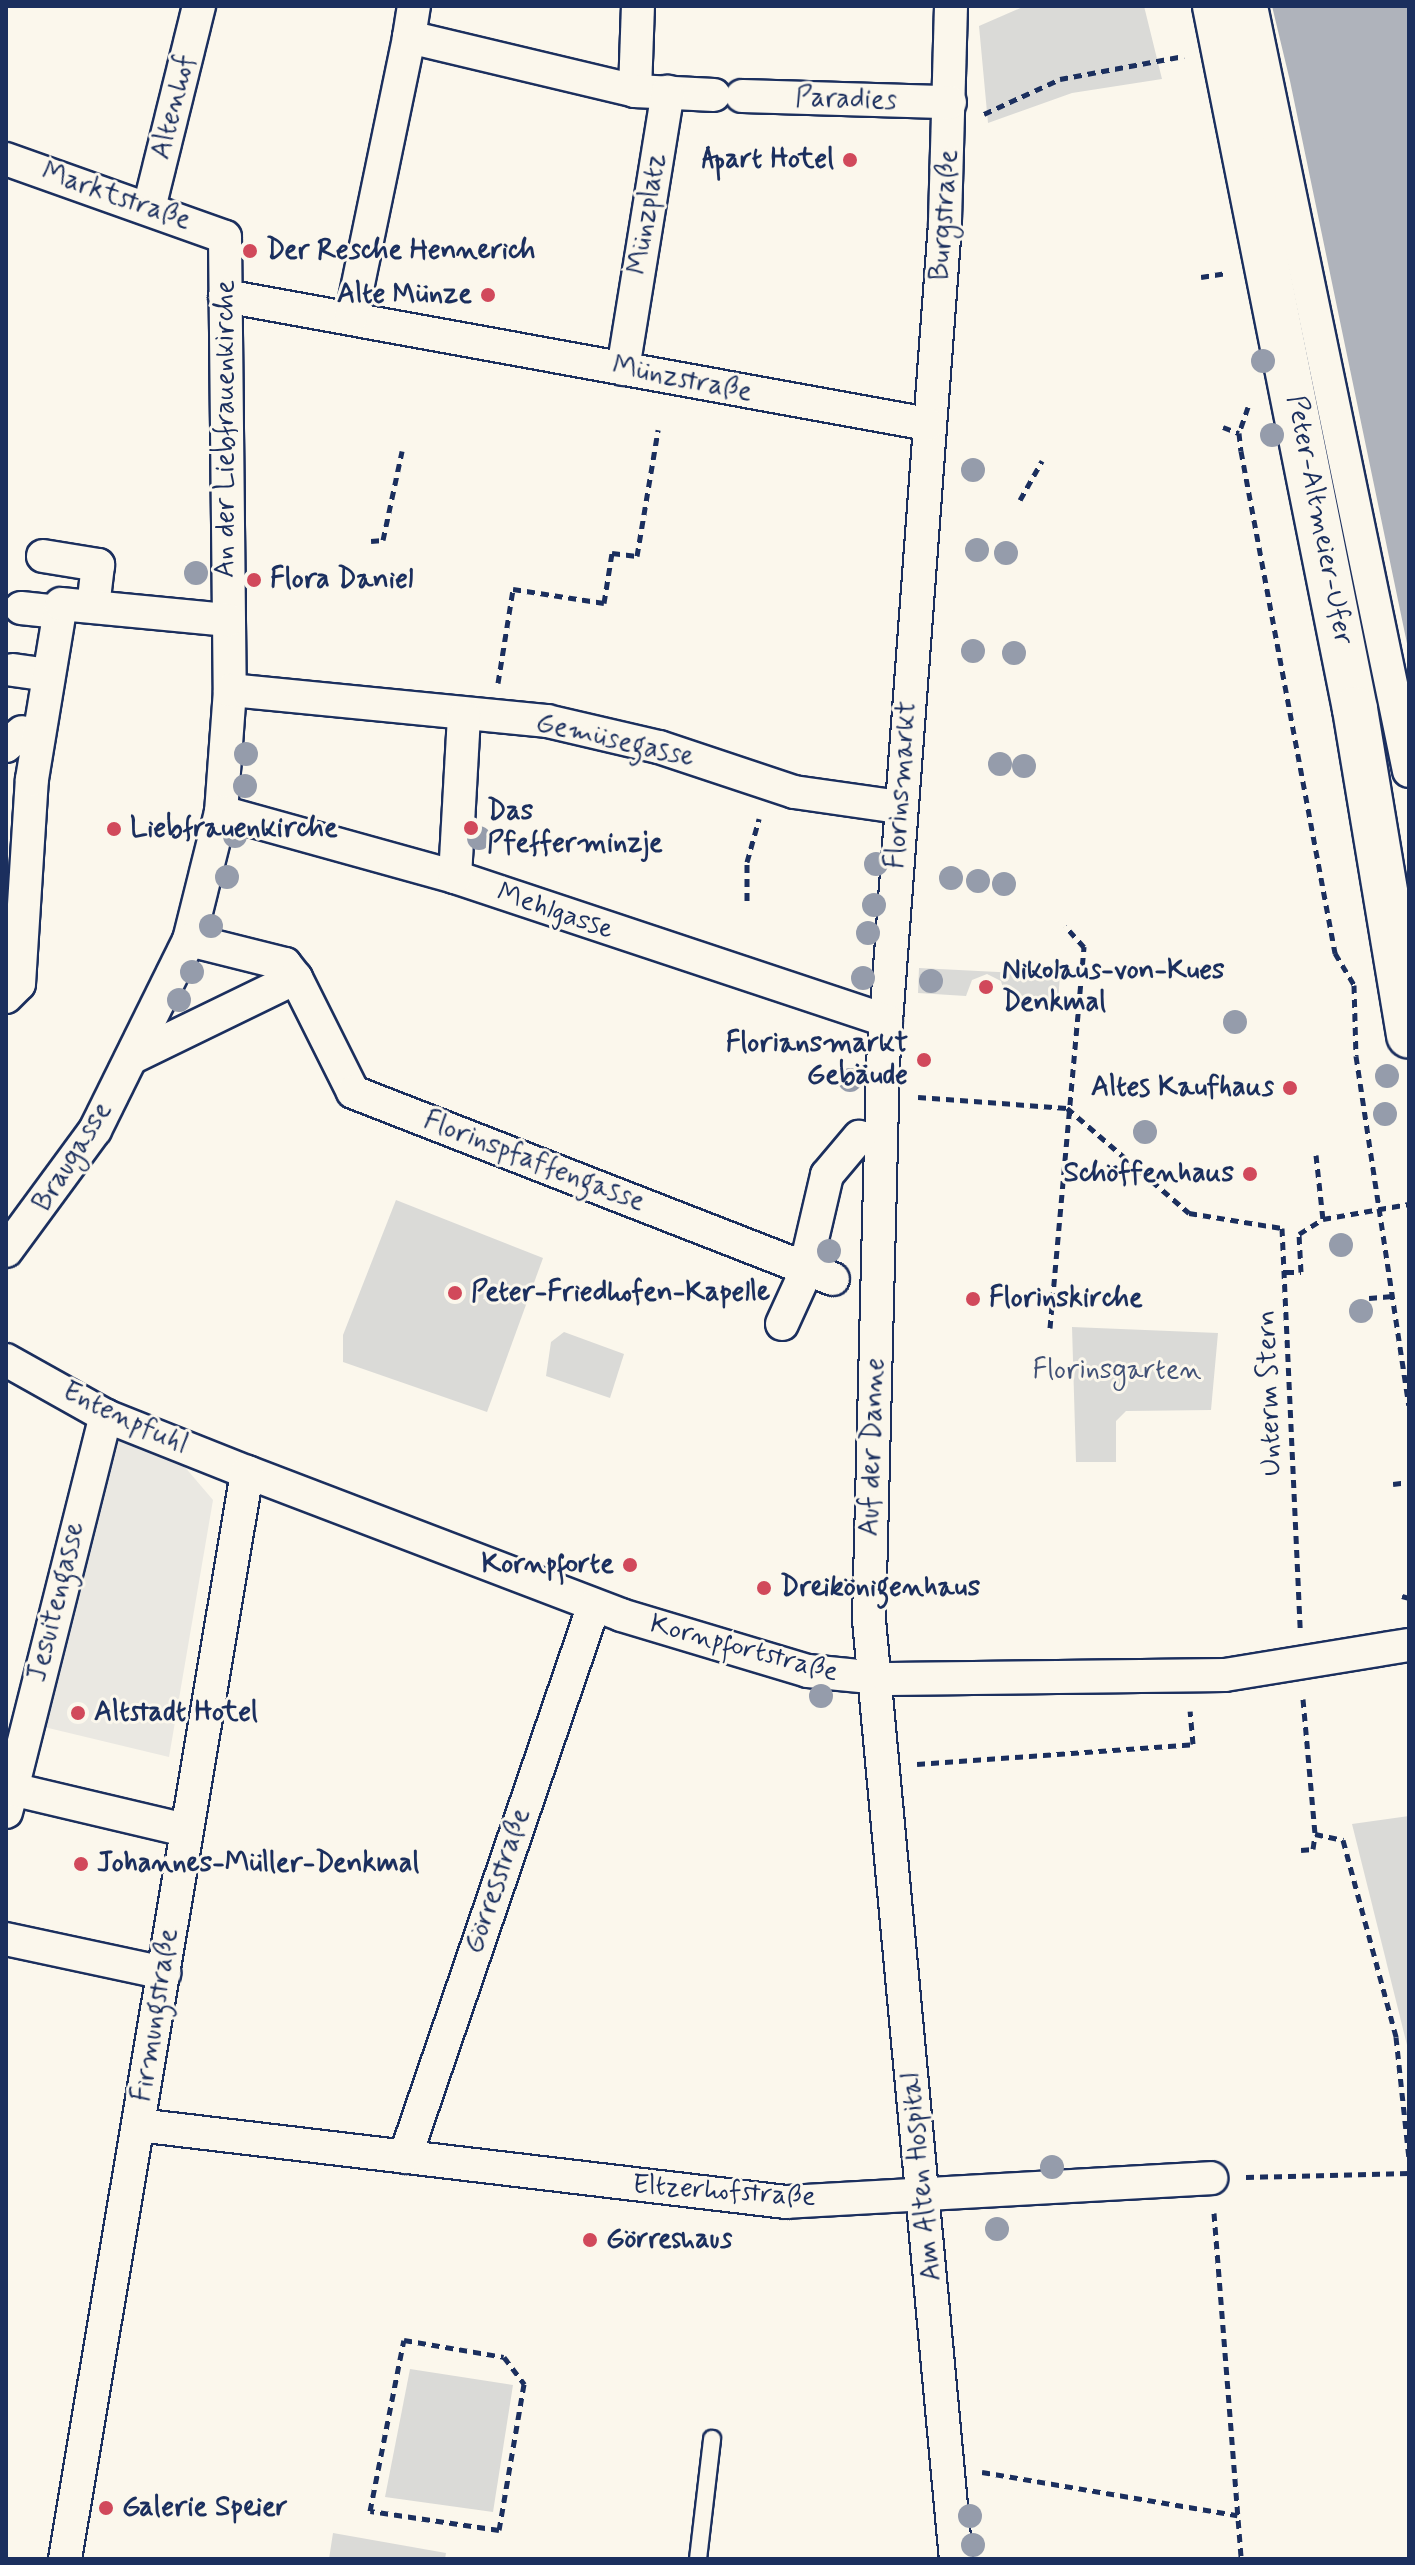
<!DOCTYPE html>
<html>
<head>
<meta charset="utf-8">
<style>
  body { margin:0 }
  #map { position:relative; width:1415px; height:2565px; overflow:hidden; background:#fbf7ec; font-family:Mynerve,sans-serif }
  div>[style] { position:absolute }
  .built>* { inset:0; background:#eae8e2 }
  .green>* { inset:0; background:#dadad7 }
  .water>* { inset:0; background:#afb3bb }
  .path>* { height:5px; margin-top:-2.5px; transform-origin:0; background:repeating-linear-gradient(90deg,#1b2f5e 0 8px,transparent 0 14px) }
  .roads { filter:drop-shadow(2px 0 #1b2f5e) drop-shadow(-2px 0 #1b2f5e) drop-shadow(0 2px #1b2f5e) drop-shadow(0 -2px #1b2f5e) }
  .lane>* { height:16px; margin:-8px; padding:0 8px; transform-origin:8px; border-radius:8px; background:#fbf7ec }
  .street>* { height:32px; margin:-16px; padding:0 16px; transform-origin:16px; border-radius:16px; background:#fbf7ec }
  .secondary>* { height:44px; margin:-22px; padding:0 22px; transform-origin:22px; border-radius:22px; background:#fbf7ec }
  .trees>* { width:24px; height:24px; margin:-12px; border-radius:50%; background:#959cab }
  .dots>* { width:22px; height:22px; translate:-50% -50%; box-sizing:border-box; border:4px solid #fbf7ec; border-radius:50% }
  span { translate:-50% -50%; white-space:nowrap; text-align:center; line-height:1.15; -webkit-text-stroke:6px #fbf7ec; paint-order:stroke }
  .street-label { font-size:28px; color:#1b2f5e }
  .poi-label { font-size:28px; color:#1b2f5e; font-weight:700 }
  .right { translate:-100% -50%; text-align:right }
  .left { translate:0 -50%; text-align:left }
  .park-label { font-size:28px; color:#415176 }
  .frame { position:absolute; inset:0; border:8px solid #1b2f5e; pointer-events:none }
</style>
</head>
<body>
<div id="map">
  <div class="built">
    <div style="clip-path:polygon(106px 1433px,184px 1466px,213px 1500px,169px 1757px,40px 1726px)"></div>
  </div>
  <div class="green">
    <div style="clip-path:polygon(1025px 6px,1144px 6px,1162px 79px,1072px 93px,988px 123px,979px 26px)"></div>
    <div style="clip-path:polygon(919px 968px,1060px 975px,1058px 1001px,1006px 999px,1001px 981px,987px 974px,972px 980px,966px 996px,918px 993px)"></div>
    <div style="clip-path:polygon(396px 1200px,543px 1258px,487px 1412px,343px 1362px,343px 1335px)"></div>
    <div style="clip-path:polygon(1072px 1327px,1218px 1333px,1211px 1410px,1126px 1411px,1116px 1421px,1116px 1462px,1076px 1462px)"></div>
    <div style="clip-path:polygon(564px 1332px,624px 1354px,610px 1398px,546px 1376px,551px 1342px)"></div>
    <div style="clip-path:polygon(1409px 1816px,1409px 2053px,1352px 1824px)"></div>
    <div style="clip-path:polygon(410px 2369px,513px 2385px,493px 2512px,385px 2497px)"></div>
    <div style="clip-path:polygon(333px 2533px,446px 2553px,445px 2559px,329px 2559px)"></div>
  </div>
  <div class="water">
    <div style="clip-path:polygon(1272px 6px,1409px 6px,1409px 653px,1290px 81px)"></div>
  </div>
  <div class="path">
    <div style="left:984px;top:114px;width:84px;rotate:-24.7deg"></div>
    <div style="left:1060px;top:79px;width:126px;rotate:-10.5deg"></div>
    <div style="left:1201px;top:277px;width:26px;rotate:-9deg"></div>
    <div style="left:1248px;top:407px;width:28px;rotate:109deg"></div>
    <div style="left:1239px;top:433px;width:18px;rotate:84deg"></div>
    <div style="left:1241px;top:451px;width:511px;rotate:79.39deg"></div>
    <div style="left:1335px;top:953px;width:37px;rotate:59deg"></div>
    <div style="left:1354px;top:985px;width:71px;rotate:88.4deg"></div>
    <div style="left:1356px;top:1056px;width:353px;rotate:81.4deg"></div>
    <div style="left:1223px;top:427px;width:17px;rotate:21deg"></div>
    <div style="left:1020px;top:500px;width:45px;rotate:-60.6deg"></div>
    <div style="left:371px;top:541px;width:12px;rotate:-5deg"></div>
    <div style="left:383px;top:540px;width:91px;rotate:-77.9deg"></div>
    <div style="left:498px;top:683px;width:95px;rotate:-80.9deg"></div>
    <div style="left:513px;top:589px;width:92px;rotate:8.7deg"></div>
    <div style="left:604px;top:603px;width:51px;rotate:-80.9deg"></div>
    <div style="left:612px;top:553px;width:25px;rotate:7deg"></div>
    <div style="left:637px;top:556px;width:128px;rotate:-80.5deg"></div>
    <div style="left:747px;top:901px;width:39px;rotate:-90deg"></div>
    <div style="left:747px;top:862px;width:45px;rotate:-74.4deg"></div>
    <div style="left:918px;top:1097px;width:149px;rotate:4.2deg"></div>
    <div style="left:1067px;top:1108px;width:161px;rotate:40.7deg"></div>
    <div style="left:1189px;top:1213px;width:94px;rotate:9.2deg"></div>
    <div style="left:1282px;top:1228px;width:401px;rotate:87.4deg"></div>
    <div style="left:1316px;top:1155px;width:64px;rotate:83.8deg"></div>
    <div style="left:1286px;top:1272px;width:15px"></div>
    <div style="left:1301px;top:1272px;width:38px;rotate:-93deg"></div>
    <div style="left:1299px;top:1234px;width:28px;rotate:-32deg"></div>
    <div style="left:1323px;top:1219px;width:87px;rotate:-9.9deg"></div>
    <div style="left:1369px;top:1298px;width:24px;rotate:-5deg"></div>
    <div style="left:1050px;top:1328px;width:383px;rotate:-84.9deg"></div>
    <div style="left:1084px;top:947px;width:28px;rotate:-132deg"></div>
    <div style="left:1393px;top:1484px;width:16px;rotate:-7deg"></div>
    <div style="left:1402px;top:1596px;width:7px;rotate:16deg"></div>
    <div style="left:1303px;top:1699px;width:136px;rotate:84.9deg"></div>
    <div style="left:1315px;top:1834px;width:29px;rotate:12deg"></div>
    <div style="left:1343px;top:1840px;width:204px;rotate:74.9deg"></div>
    <div style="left:1396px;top:2037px;width:122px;rotate:83.9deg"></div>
    <div style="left:917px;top:1764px;width:277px;rotate:-4.1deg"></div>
    <div style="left:1193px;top:1744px;width:33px;rotate:-95deg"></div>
    <div style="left:1301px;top:1850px;width:12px;rotate:-5deg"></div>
    <div style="left:1313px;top:1849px;width:14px;rotate:-82deg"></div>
    <div style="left:1246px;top:2177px;width:163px;rotate:-1.4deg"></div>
    <div style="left:1214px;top:2213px;width:347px;rotate:85.5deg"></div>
    <div style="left:404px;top:2340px;width:101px;rotate:9.6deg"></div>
    <div style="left:504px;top:2357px;width:34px;rotate:53deg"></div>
    <div style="left:524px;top:2384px;width:148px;rotate:99.7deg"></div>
    <div style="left:499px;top:2530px;width:130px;rotate:-171.6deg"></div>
    <div style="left:370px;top:2511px;width:174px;rotate:-78.8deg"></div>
    <div style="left:982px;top:2472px;width:259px;rotate:9.6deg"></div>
  </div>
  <div class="roads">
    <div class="lane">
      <div style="left:698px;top:2559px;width:121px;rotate:-83.3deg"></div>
    </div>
    <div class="street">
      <div style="left:951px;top:6px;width:218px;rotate:91.6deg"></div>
      <div style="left:945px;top:224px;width:841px;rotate:94.23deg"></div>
      <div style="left:883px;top:1063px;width:557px;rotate:91.44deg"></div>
      <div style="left:869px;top:1620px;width:943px;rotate:84.71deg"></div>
      <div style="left:1251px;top:6px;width:781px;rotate:78.33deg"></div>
      <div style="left:409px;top:37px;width:31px;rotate:-81deg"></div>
      <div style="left:635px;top:91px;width:85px;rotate:-88deg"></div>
      <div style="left:742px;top:96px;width:208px;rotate:1.7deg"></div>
      <div style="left:6px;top:159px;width:232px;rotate:19.6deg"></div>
      <div style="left:225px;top:237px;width:453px;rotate:89.4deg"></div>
      <div style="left:230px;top:690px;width:122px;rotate:94.2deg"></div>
      <div style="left:221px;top:812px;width:132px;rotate:104deg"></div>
      <div style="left:189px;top:940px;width:212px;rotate:116.3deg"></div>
      <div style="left:95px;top:1130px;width:150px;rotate:126.3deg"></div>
      <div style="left:149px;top:208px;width:208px;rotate:-76.1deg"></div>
      <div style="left:225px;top:296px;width:714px;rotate:10.33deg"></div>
      <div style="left:351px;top:318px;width:287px;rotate:-78.3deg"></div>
      <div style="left:409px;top:37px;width:232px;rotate:13.4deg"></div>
      <div style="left:635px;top:91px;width:79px;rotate:2.9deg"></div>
      <div style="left:623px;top:369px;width:281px;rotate:-80.8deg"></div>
      <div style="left:43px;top:556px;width:56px;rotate:9.3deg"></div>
      <div style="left:98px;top:565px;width:42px;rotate:96.8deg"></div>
      <div style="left:21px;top:608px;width:38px;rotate:6deg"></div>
      <div style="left:13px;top:670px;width:36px;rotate:8deg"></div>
      <div style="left:230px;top:690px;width:319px;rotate:5.6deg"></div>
      <div style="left:547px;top:721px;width:115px;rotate:13.1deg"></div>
      <div style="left:659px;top:747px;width:142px;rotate:18.4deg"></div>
      <div style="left:794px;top:792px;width:107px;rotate:8.1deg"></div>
      <div style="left:6px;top:746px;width:21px;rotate:-41deg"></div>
      <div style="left:221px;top:812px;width:243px;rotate:15.5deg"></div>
      <div style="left:455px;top:877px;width:454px;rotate:18.4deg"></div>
      <div style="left:455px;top:877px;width:160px;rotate:-86.8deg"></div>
      <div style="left:189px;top:940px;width:99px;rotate:14deg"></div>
      <div style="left:285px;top:964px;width:18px;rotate:52deg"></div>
      <div style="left:6px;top:997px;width:18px;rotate:-45deg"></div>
      <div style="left:19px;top:984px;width:205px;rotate:-86.4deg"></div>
      <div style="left:32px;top:779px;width:177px;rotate:-80.6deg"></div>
      <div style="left:61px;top:604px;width:168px;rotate:5.5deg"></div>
      <div style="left:133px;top:1057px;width:181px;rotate:-25.9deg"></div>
      <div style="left:296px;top:978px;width:127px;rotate:63.4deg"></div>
      <div style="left:353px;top:1092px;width:515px;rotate:21.29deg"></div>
      <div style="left:782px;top:1324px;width:51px;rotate:-65.5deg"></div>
      <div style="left:803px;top:1278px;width:106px;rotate:-76.9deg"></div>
      <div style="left:827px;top:1175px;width:50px;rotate:-49.9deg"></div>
      <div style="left:6px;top:1360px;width:115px;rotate:29.2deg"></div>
      <div style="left:106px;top:1416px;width:152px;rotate:21.7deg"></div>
      <div style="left:247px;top:1472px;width:400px;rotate:20.9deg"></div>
      <div style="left:621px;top:1615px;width:195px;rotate:16.7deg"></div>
      <div style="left:808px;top:1671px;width:81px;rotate:5.6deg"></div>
      <div style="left:889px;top:1679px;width:336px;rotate:-0.7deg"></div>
      <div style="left:1225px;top:1675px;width:186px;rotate:-9.3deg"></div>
      <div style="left:12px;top:1789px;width:385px;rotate:-75.9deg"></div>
      <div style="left:6px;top:1812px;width:24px;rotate:-75deg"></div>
      <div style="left:12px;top:1789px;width:179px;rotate:13.3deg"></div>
      <div style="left:6px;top:1939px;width:162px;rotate:12.1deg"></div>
      <div style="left:138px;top:2125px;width:653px;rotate:6.78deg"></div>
      <div style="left:786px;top:2202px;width:426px;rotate:-3.2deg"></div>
      <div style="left:405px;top:2157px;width:583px;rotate:-71.1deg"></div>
      <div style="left:65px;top:2559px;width:1102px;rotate:-80.49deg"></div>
    </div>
    <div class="secondary">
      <div style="left:1215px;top:6px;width:717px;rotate:78.74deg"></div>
      <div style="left:1355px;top:709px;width:331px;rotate:80.6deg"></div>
    </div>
  </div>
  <div class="trees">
    <div style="left:1263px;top:361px"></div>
    <div style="left:1272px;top:435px"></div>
    <div style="left:973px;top:470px"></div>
    <div style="left:977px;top:550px"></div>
    <div style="left:1006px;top:553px"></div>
    <div style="left:196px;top:573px"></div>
    <div style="left:973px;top:651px"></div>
    <div style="left:1014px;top:653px"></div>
    <div style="left:246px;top:754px"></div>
    <div style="left:1000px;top:764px"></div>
    <div style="left:1024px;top:766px"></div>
    <div style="left:245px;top:786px"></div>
    <div style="left:235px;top:836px"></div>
    <div style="left:479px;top:838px"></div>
    <div style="left:876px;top:864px"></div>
    <div style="left:227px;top:877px"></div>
    <div style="left:951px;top:878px"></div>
    <div style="left:978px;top:881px"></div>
    <div style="left:1004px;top:884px"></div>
    <div style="left:874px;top:905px"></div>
    <div style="left:211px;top:926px"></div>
    <div style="left:868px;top:933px"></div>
    <div style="left:192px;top:972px"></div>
    <div style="left:863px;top:978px"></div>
    <div style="left:931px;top:981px"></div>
    <div style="left:179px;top:1000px"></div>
    <div style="left:1235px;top:1022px"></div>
    <div style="left:1387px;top:1076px"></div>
    <div style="left:850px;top:1080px"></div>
    <div style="left:1385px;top:1114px"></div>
    <div style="left:1145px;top:1132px"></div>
    <div style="left:1341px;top:1245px"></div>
    <div style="left:829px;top:1251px"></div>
    <div style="left:1361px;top:1311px"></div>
    <div style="left:821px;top:1696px"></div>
    <div style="left:1052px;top:2167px"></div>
    <div style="left:997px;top:2229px"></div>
    <div style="left:970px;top:2516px"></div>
    <div style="left:973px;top:2545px"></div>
  </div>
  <div class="dots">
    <div style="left:850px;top:160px;background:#d1495b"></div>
    <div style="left:250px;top:251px;background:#d1495b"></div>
    <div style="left:488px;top:295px;background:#d1495b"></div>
    <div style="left:254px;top:580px;background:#d1495b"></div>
    <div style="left:471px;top:828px;background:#d1495b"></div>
    <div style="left:114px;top:829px;background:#d1495b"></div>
    <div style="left:986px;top:987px;background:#d1495b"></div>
    <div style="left:924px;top:1060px;background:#d1495b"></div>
    <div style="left:1290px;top:1088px;background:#d1495b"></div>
    <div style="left:1250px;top:1174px;background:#d1495b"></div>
    <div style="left:455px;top:1293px;background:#d1495b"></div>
    <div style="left:973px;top:1299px;background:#d1495b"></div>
    <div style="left:630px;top:1565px;background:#d1495b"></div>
    <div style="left:764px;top:1588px;background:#d1495b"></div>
    <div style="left:78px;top:1713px;background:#d1495b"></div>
    <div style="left:81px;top:1864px;background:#d1495b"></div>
    <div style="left:590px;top:2240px;background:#d1495b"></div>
    <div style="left:106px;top:2508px;background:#d1495b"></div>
  </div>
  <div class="street-label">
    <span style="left:846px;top:100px;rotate:2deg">Paradies</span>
    <span style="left:174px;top:107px;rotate:-76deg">Altenhof</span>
    <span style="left:116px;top:197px;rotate:19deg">Marktstraße</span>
    <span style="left:648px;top:214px;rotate:-81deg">Münzplatz</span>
    <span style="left:945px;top:215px;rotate:-86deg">Burgstraße</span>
    <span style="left:682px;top:380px;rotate:11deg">Münzstraße</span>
    <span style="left:226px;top:429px;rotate:-90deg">An der Liebfrauenkirche</span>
    <span style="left:1319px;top:520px;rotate:79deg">Peter-Altmeier-Ufer</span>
    <span style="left:615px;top:741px;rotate:13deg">Gemüsegasse</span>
    <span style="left:902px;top:785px;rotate:-86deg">Florinsmarkt</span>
    <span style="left:555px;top:912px;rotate:19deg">Mehlgasse</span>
    <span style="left:73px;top:1157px;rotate:-58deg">Braugasse</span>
    <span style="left:534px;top:1162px;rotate:21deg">Florinspfaffengasse</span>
    <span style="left:1270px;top:1393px;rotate:-92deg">Unterm Stern</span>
    <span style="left:125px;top:1419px;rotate:25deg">Entenpfuhl</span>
    <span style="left:873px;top:1447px;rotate:-88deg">Auf der Danne</span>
    <span style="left:57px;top:1602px;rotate:-76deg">Jesuitengasse</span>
    <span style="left:744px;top:1649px;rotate:15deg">Kornpfortstraße</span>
    <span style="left:498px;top:1881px;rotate:-71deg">Görresstraße</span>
    <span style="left:156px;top:2015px;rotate:-81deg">Firmungstraße</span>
    <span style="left:922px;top:2177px;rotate:-96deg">Am Alten Hospital</span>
    <span style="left:724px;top:2192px;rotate:4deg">Eltzerhofstraße</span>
  </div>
  <div class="poi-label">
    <span class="right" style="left:834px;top:160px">Apart Hotel</span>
    <span class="left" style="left:266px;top:251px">Der Resche Hennerich</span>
    <span class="right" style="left:472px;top:295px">Alte Münze</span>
    <span class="left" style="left:270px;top:580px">Flora Daniel</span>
    <span class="left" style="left:487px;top:828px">Das<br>Pfefferminzje</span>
    <span class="left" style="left:130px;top:829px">Liebfrauenkirche</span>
    <span class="left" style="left:1002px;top:987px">Nikolaus-von-Kues<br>Denkmal</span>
    <span class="right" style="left:908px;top:1060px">Floriansmarkt<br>Gebäude</span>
    <span class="right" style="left:1274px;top:1088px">Altes Kaufhaus</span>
    <span class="right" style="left:1234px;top:1174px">Schöffenhaus</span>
    <span class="left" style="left:471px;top:1293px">Peter-Friedhofen-Kapelle</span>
    <span class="left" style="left:989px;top:1299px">Florinskirche</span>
    <span class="right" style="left:614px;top:1565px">Kornpforte</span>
    <span class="left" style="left:780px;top:1588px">Dreikönigenhaus</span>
    <span class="left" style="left:94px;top:1713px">Altstadt Hotel</span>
    <span class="left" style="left:97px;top:1864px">Johannes-Müller-Denkmal</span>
    <span class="left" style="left:606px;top:2240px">Görreshaus</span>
    <span class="left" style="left:122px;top:2508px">Galerie Speier</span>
  </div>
  <div class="park-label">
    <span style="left:1117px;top:1371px">Florinsgarten</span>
  </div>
  <div class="frame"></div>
</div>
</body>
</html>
